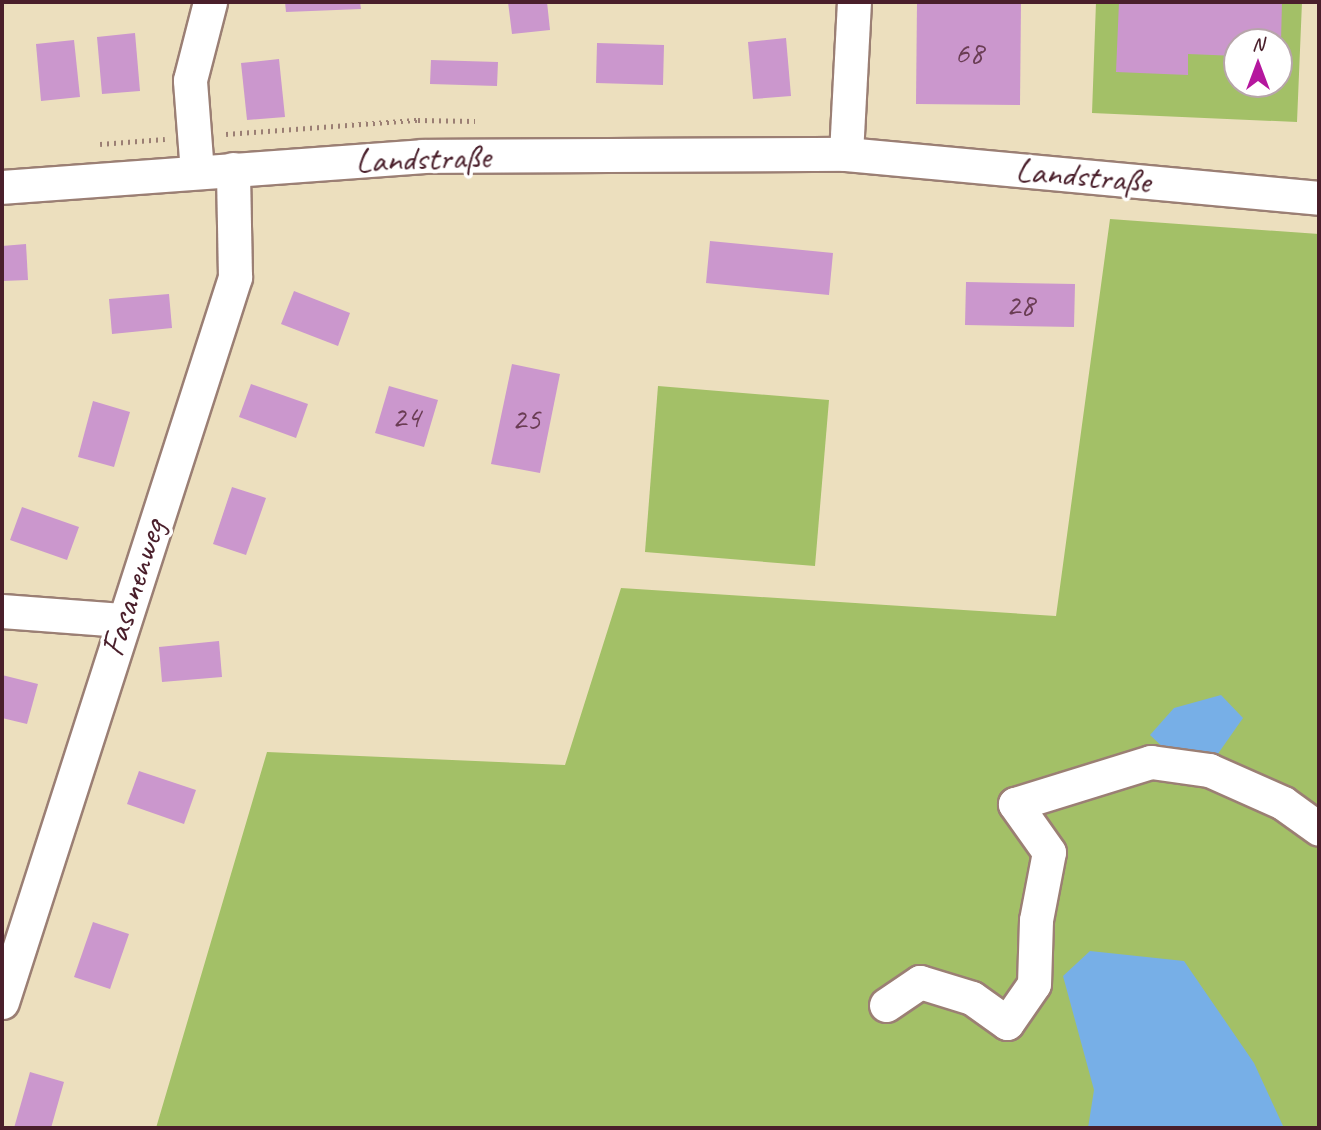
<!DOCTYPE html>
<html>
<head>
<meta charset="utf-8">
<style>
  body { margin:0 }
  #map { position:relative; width:1321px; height:1130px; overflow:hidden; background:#ecdfbe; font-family:Caveat,sans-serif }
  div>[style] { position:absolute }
  .green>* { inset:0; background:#a3c067 }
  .water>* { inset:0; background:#77afe7 }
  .building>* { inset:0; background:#cb97cd }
  .path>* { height:4.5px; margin-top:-2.25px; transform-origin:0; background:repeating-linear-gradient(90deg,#9b7f74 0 2px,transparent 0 7px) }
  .roads { filter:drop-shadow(2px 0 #9b7f74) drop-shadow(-2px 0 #9b7f74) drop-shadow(0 2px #9b7f74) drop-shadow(0 -2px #9b7f74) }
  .minor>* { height:33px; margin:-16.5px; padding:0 16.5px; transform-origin:16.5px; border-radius:16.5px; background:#fff }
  span { translate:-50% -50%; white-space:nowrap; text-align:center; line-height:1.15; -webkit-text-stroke:7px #fff; paint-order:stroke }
  .number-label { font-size:32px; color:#6a3d54 }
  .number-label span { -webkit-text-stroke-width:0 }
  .street-label { font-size:35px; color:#4a1f2b }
  .frame { position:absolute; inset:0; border:4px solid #4a1f2b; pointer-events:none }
  .north { position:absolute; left:1223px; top:28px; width:70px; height:70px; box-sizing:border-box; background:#fff; border:2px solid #b7a5aa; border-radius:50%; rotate:0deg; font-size:19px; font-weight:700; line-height:28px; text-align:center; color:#4a1f2b }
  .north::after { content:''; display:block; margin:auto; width:24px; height:32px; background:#b5179e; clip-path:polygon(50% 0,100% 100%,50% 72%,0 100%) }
</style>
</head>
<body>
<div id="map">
  <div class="green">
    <div style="clip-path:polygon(evenodd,1096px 2px,1302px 2px,1297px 122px,1092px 113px,1096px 2px,1237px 42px,1279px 42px,1279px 84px,1237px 84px,1237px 42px)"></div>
    <div style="clip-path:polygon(1110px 219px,1319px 234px,1319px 1128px,156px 1128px,267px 752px,565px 765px,621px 588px,1056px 616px)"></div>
    <div style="clip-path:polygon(658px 386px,829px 400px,815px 566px,645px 552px)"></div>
  </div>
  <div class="water">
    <div style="clip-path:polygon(1221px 695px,1243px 718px,1215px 758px,1170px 754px,1150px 735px,1174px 708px)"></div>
    <div style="clip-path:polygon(1090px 951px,1184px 961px,1254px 1063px,1284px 1128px,1088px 1128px,1094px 1090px,1063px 976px)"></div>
  </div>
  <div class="building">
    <div style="clip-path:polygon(285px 2px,360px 2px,361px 9px,286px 12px)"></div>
    <div style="clip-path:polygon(508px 2px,547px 2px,550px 30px,512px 34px)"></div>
    <div style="clip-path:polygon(917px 2px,1021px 2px,1020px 105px,916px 104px)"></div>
    <div style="clip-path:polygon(1119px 2px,1282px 2px,1281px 42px,1237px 42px,1237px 56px,1188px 54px,1188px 75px,1116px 72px)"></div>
    <div style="clip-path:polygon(135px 33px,140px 91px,102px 94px,97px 37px)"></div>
    <div style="clip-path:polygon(786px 38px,791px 96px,753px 99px,748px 42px)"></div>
    <div style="clip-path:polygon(74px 40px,80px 97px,41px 101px,36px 44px)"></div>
    <div style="clip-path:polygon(597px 43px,664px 45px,663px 85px,596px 83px)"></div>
    <div style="clip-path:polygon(279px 59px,285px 117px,247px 120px,241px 63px)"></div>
    <div style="clip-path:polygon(431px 60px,498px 62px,497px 86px,430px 84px)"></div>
    <div style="clip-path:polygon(710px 241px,833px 253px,829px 295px,706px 283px)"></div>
    <div style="clip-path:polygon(26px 244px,28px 280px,2px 281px,2px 246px)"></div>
    <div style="clip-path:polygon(966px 282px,1075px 284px,1074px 327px,965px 325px)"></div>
    <div style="clip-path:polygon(294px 291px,350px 313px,338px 346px,281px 324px)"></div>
    <div style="clip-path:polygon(169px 294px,172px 328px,112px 334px,109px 299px)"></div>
    <div style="clip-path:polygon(512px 364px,560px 374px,540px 473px,491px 464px)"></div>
    <div style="clip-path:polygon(251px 384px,308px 404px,296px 438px,239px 417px)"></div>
    <div style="clip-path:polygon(389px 386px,438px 400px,424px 447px,375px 433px)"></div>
    <div style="clip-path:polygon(93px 401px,130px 412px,114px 467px,78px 457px)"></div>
    <div style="clip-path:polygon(232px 487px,266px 498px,246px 555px,213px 544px)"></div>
    <div style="clip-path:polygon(22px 507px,79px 527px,67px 560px,10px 540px)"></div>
    <div style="clip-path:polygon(219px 641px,222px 677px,162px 682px,159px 647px)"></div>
    <div style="clip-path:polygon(2px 675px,38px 684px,27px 724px,2px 718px)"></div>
    <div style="clip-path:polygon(139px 771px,196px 790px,184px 824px,127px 804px)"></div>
    <div style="clip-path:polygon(93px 922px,129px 934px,110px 989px,74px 977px)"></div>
    <div style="clip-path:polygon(30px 1072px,64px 1082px,51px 1128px,14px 1128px)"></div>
  </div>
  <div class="path">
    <div style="left:226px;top:134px;width:193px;rotate:-4.2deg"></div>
    <div style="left:418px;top:120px;width:57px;rotate:1deg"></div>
    <div style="left:100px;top:144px;width:65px;rotate:-4.4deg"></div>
  </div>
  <div class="roads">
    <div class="minor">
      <div style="left:846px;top:154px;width:152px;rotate:-87deg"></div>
      <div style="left:197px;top:172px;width:92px;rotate:-94.4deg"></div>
      <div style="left:190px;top:80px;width:81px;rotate:-75.6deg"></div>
      <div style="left:2px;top:187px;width:421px;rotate:-4.2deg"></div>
      <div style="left:422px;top:156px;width:424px;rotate:-0.3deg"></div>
      <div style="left:846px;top:154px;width:475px;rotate:5.3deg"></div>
      <div style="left:2px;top:611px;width:120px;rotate:4.3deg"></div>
      <div style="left:2px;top:1002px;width:762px;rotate:-72.18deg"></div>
      <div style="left:235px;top:277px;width:108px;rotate:-91.1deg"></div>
      <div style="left:886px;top:1005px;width:41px;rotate:-34.1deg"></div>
      <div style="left:920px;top:982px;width:54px;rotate:17.1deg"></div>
      <div style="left:972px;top:998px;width:43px;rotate:35.5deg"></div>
      <div style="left:1007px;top:1023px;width:47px;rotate:-55.3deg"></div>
      <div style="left:1034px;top:984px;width:64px;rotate:-88.2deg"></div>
      <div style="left:1036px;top:920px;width:69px;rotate:-79.2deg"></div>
      <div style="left:1049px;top:852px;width:59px;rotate:-125.3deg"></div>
      <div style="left:1015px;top:804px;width:142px;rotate:-17.2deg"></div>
      <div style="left:1151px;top:762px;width:59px;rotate:7.9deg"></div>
      <div style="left:1209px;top:770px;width:81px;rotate:24deg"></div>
      <div style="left:1283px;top:803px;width:44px;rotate:35.8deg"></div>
    </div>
  </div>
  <div class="number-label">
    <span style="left:969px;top:53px">68</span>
    <span style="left:1020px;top:305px">28</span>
    <span style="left:406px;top:417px">24</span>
    <span style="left:526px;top:419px">25</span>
  </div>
  <div class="street-label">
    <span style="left:423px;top:159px;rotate:-2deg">Landstraße</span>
    <span style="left:1083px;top:176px;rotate:5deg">Landstraße</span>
    <span style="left:133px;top:588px;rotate:-72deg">Fasanenweg</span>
  </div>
  <div class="frame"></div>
  <div class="north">N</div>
</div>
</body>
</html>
